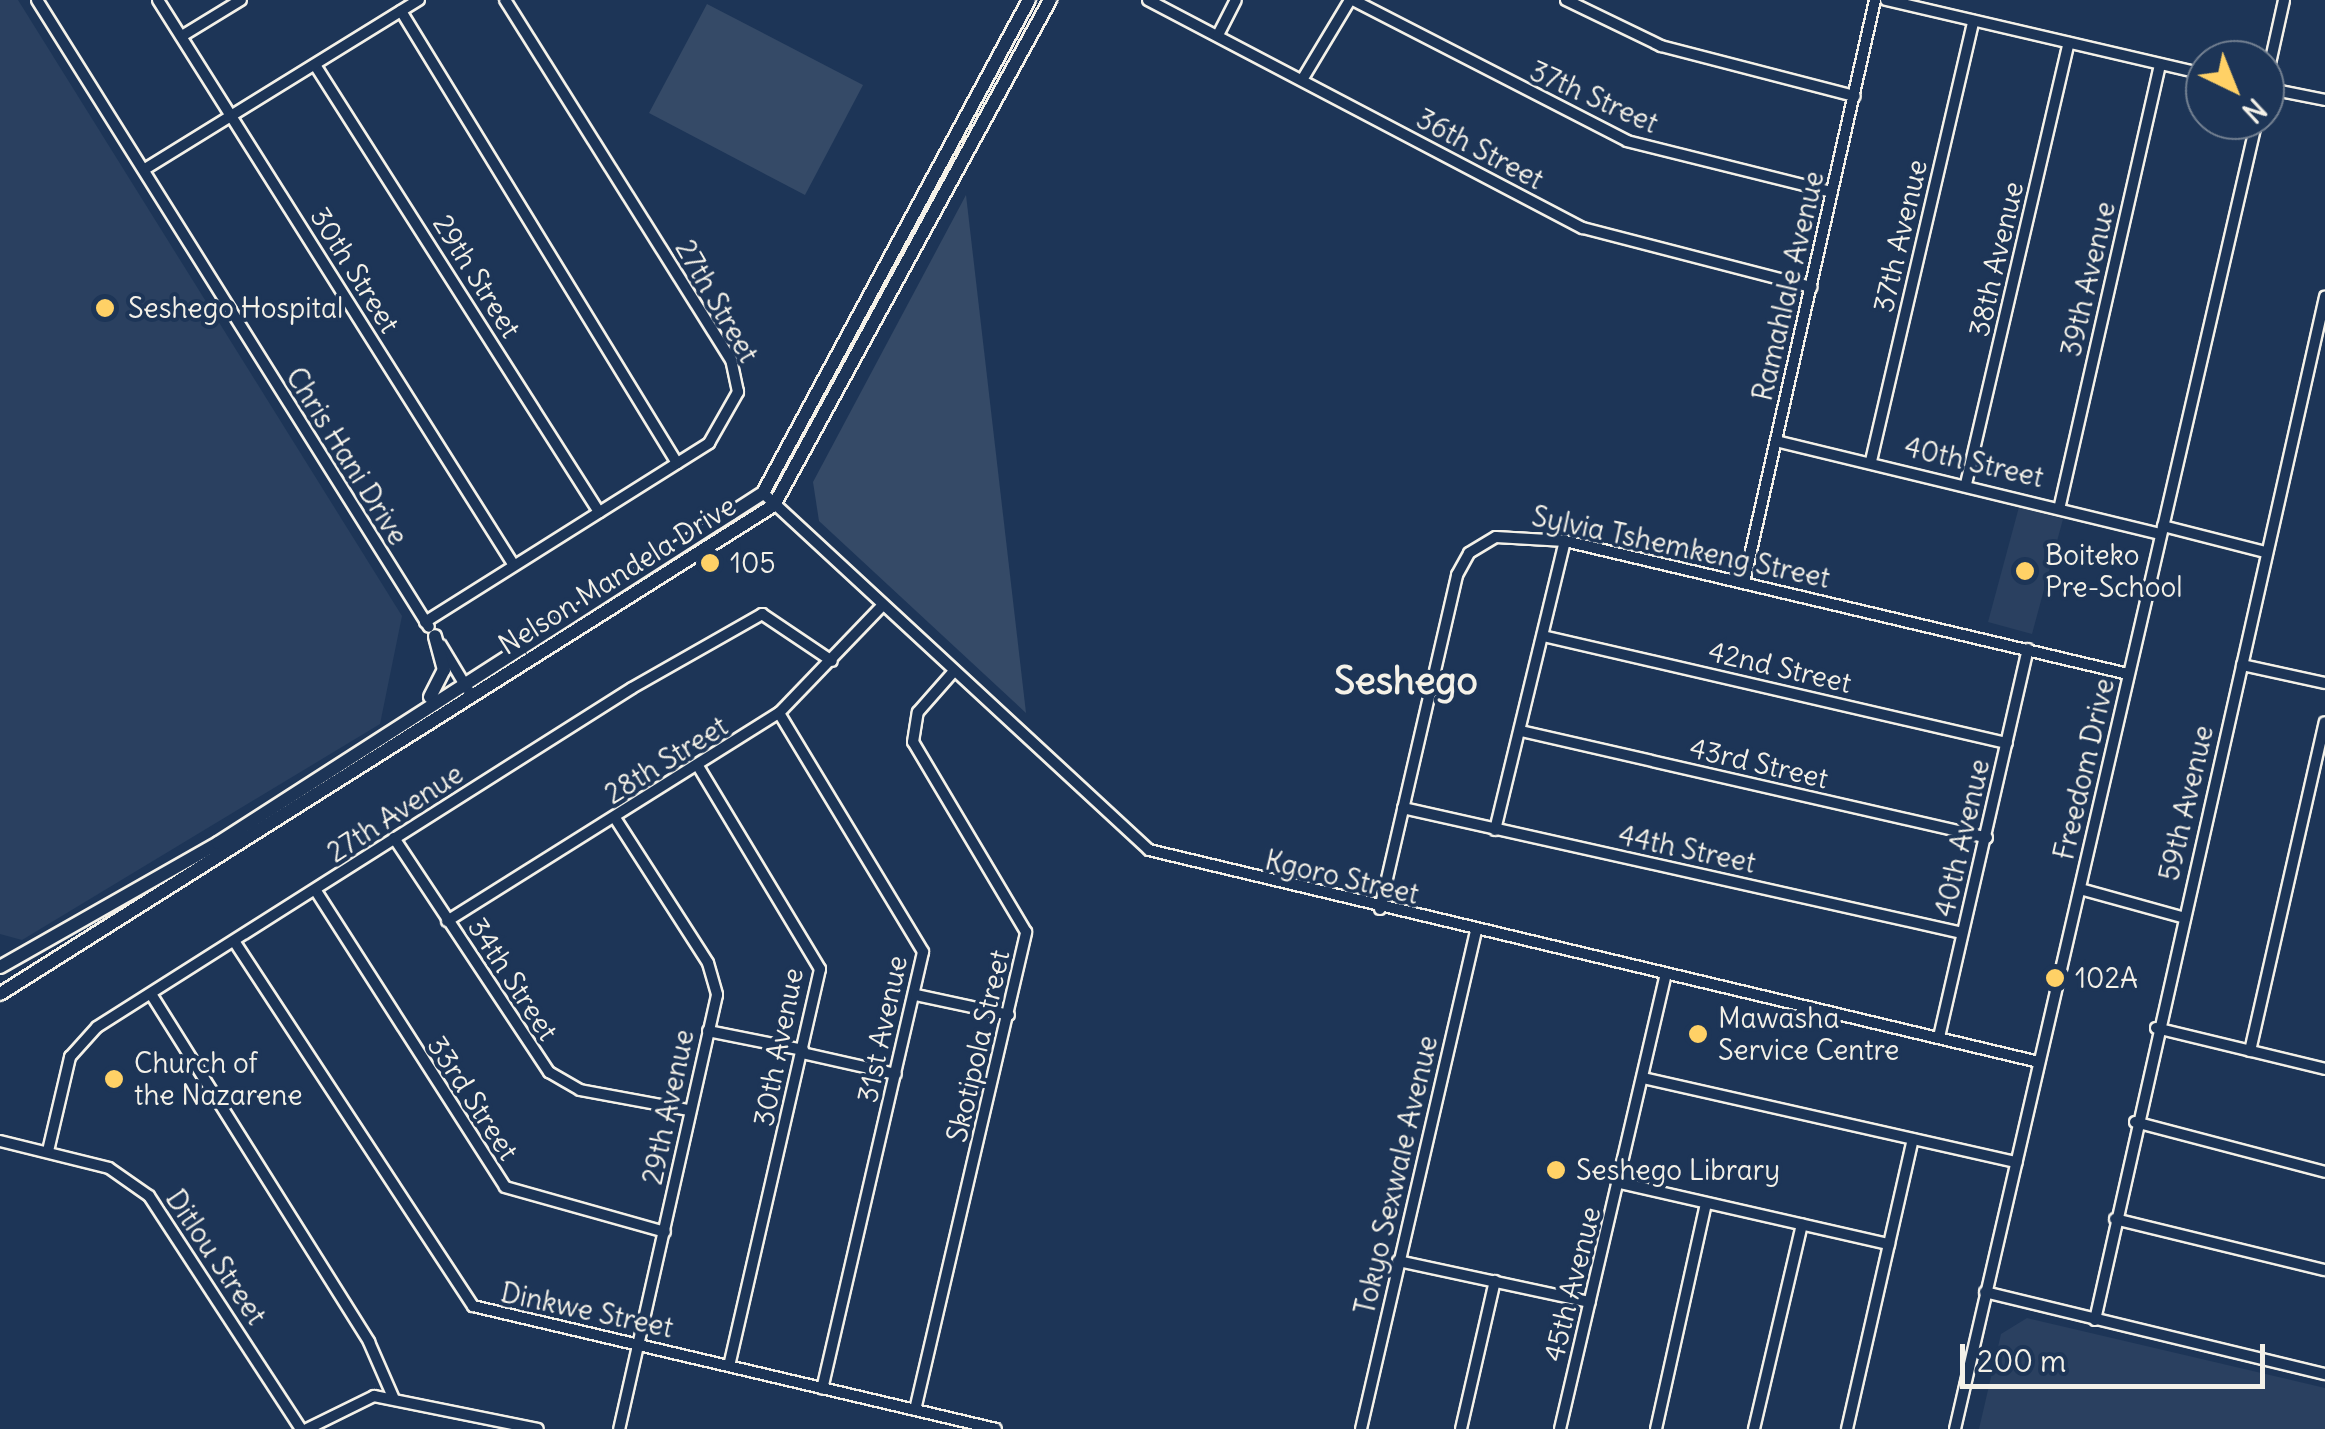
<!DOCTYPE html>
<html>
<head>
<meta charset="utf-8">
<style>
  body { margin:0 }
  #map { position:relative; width:2325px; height:1429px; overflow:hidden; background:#1d3557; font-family:Delius,sans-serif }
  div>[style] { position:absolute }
  .built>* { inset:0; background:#2a4060 }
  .green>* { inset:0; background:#354a67 }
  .roads { filter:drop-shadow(2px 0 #f4f1e8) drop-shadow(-2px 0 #f4f1e8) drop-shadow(0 2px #f4f1e8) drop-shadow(0 -2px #f4f1e8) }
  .minor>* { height:10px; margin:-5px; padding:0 5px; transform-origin:5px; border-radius:5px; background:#1d3557 }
  .major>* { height:12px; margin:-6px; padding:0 6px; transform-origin:6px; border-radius:6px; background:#1d3557 }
  .dots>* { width:28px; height:28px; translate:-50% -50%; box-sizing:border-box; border:5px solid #1d3557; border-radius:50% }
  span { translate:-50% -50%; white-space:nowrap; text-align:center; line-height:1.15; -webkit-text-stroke:8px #1d3557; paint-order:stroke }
  .street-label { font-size:28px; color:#f4f1e8 }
  .poi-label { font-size:28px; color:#f4f1e8 }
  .left { translate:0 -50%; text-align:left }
  .district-label { font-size:38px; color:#f4f1e8; font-weight:700 }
  .north { position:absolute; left:2185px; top:40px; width:100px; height:100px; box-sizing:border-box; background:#1d3557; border:2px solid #738091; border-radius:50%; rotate:137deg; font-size:28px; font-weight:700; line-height:40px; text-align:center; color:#f4f1e8 }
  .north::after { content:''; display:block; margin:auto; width:35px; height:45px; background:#ffd166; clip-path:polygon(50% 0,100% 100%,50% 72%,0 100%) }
  .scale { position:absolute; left:1960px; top:1344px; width:305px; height:45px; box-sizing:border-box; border:5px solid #f4f1e8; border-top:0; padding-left:12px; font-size:30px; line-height:35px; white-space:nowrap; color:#f4f1e8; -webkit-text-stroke:8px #1d3557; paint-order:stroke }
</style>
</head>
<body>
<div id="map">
  <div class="built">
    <div style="clip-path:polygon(0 0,18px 0,402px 616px,380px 724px,22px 940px,0 934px)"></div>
    <div style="clip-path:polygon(2019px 507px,2063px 519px,2032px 634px,1988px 622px)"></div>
    <div style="clip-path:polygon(2027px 1318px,2325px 1388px,2325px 1429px,1979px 1429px,2001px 1334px)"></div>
  </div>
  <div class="green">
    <div style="clip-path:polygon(707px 4px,863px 85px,805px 195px,649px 113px)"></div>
    <div style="clip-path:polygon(966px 195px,1026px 713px,819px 521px,813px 482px)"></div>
  </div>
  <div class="roads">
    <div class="minor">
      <div style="left:37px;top:0;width:739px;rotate:57.99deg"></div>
      <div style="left:158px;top:0;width:666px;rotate:57.81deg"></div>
      <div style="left:1148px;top:0;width:491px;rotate:27.7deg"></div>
      <div style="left:1583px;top:228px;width:236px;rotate:14.5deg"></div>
      <div style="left:1353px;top:0;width:308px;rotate:27.2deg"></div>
      <div style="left:1627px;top:141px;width:211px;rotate:14deg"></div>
      <div style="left:1566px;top:0;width:106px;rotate:25.8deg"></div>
      <div style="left:1661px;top:46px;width:200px;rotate:14.5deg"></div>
      <div style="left:1886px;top:0;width:327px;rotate:13.1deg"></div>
      <div style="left:401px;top:11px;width:530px;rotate:58.59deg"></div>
      <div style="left:1218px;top:35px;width:39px;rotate:-63deg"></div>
      <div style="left:182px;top:36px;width:69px;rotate:-31.4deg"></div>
      <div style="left:315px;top:65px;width:530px;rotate:57.57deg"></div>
      <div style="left:1302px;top:80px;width:93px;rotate:-59deg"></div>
      <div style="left:2265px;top:86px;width:88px;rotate:-77.5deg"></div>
      <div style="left:2265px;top:88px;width:61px;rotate:11.3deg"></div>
      <div style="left:145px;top:169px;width:322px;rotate:-31.7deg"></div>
      <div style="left:1776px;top:441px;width:396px;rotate:13.6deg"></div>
      <div style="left:1871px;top:461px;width:452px;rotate:-76.9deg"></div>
      <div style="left:1966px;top:484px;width:453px;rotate:-76.9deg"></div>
      <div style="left:763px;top:493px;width:526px;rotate:42.76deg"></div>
      <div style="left:1149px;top:850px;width:915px;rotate:13.4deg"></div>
      <div style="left:2060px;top:505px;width:452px;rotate:-77.2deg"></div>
      <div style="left:2163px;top:526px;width:105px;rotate:14.3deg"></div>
      <div style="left:1744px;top:582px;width:597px;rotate:-77.31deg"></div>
      <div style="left:425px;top:622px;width:336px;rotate:-32.2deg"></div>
      <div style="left:709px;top:443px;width:59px;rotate:-60.4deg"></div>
      <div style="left:738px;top:392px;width:33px;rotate:-102deg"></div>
      <div style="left:731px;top:360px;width:425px;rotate:-122.1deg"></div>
      <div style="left:1543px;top:636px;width:476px;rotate:13deg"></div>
      <div style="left:441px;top:645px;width:52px;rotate:59deg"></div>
      <div style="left:2242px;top:665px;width:85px;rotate:12.2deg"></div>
      <div style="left:779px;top:713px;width:279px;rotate:58.9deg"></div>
      <div style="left:923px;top:952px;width:448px;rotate:103deg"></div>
      <div style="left:1521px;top:731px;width:478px;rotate:12.9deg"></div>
      <div style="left:698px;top:766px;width:237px;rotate:59deg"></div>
      <div style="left:820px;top:969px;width:407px;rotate:102.9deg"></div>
      <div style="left:1403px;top:808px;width:573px;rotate:12.6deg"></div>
      <div style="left:615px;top:818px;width:172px;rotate:57.3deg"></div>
      <div style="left:708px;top:963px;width:33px;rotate:74deg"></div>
      <div style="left:717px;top:995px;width:445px;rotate:102.7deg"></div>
      <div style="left:1495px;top:830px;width:297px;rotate:-76.4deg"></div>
      <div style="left:394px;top:838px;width:281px;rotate:56.5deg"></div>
      <div style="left:549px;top:1072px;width:36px;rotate:30deg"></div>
      <div style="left:580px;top:1090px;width:110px;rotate:10.5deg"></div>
      <div style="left:2080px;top:889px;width:106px;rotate:15.4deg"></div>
      <div style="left:316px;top:891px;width:351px;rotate:57.4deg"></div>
      <div style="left:505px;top:1187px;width:166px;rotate:15.7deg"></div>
      <div style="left:1380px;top:909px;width:343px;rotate:-77deg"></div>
      <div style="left:1457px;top:575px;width:25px;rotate:-61deg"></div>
      <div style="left:1469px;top:553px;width:31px;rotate:-31deg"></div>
      <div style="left:1496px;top:537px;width:69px;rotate:3.3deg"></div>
      <div style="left:1565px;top:541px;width:578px;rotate:13.29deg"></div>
      <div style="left:447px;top:921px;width:392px;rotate:-32.1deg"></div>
      <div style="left:779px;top:713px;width:150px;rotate:-46.1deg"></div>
      <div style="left:236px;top:944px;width:433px;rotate:56.8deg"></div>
      <div style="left:473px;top:1306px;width:537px;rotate:13.23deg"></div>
      <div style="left:151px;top:994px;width:411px;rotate:57.9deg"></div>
      <div style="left:369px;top:1342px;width:60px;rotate:66.4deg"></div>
      <div style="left:916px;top:995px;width:95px;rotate:12.1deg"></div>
      <div style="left:2156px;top:1028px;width:174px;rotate:13.6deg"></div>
      <div style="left:708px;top:1031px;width:97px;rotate:11.3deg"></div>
      <div style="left:1939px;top:1037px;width:398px;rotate:-77.1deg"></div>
      <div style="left:2250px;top:1051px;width:337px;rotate:-77.2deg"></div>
      <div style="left:802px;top:1053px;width:96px;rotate:12.6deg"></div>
      <div style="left:1643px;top:1078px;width:383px;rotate:12.7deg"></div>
      <div style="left:2135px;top:1122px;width:196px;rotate:14.7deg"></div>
      <div style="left:0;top:1141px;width:112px;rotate:13.9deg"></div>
      <div style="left:109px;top:1168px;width:49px;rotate:35deg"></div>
      <div style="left:149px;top:1196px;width:278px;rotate:56.9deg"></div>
      <div style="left:48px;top:1151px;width:97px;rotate:-76.8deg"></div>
      <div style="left:70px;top:1057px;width:40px;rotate:-48deg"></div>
      <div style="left:97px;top:1027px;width:633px;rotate:-32.36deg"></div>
      <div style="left:632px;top:688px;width:150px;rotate:-29.6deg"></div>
      <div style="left:762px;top:614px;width:84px;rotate:33.9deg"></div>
      <div style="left:1620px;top:1183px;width:276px;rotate:12.8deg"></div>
      <div style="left:2115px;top:1219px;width:216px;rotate:13.7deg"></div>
      <div style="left:1398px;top:1261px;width:196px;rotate:12.1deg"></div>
      <div style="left:1985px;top:1292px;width:350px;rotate:13.6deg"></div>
      <div style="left:2095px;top:1320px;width:1049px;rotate:-77.33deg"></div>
      <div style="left:915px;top:1410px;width:491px;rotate:-76.9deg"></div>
      <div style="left:1026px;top:932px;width:221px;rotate:-120.7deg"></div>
      <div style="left:913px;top:742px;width:30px;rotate:-81deg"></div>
      <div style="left:918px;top:712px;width:55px;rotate:-48.7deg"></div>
      <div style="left:307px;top:1429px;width:75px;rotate:-26.2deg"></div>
      <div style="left:374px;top:1396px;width:167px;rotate:11.4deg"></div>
      <div style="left:1361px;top:1429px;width:511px;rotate:-77deg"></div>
      <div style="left:1461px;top:1429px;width:152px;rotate:-77.1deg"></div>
      <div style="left:1560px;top:1429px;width:467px;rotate:-76.9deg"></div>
      <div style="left:1656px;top:1429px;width:231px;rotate:-77.5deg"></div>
      <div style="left:1754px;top:1429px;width:210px;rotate:-76.8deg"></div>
      <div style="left:1847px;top:1429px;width:297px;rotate:-77.2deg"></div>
      <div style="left:1955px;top:1429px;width:1343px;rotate:-77.01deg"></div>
    </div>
    <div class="major">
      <div style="left:430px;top:697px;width:30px;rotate:-63deg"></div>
      <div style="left:444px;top:670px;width:35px;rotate:-105deg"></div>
      <div style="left:0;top:967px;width:251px;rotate:-29.6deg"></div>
      <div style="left:218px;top:843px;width:648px;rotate:-32.71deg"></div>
      <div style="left:763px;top:493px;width:560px;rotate:-61.65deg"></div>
      <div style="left:0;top:994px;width:916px;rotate:-32.28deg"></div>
      <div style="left:774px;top:505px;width:576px;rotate:-61.34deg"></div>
    </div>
  </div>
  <div class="dots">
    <div style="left:105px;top:308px;background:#ffd166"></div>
    <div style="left:710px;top:563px;background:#ffd166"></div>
    <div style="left:2025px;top:571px;background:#ffd166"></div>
    <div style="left:2055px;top:978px;background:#ffd166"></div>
    <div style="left:1698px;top:1034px;background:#ffd166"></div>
    <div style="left:114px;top:1079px;background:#ffd166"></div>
    <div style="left:1556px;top:1170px;background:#ffd166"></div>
  </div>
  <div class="street-label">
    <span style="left:1594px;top:97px;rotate:24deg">37th Street</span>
    <span style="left:1480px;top:149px;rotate:28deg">36th Street</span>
    <span style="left:1900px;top:236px;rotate:-77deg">37th Avenue</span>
    <span style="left:1996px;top:259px;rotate:-77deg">38th Avenue</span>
    <span style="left:355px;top:270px;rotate:58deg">30th Street</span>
    <span style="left:477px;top:276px;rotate:58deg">29th Street</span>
    <span style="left:2088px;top:279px;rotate:-77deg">39th Avenue</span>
    <span style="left:1788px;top:286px;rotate:-77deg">Ramahlale Avenue</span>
    <span style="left:717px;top:301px;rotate:60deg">27th Street</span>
    <span style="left:347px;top:456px;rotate:58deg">Chris Hani Drive</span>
    <span style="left:1974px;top:462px;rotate:13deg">40th Street</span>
    <span style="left:1681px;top:547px;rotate:12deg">Sylvia Tshemkeng Street</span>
    <span style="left:617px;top:575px;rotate:-32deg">Nelson Mandela Drive</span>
    <span style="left:1780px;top:667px;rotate:13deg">42nd Street</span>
    <span style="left:666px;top:760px;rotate:-32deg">28th Street</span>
    <span style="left:1759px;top:763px;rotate:13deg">43rd Street</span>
    <span style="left:2084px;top:769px;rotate:-77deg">Freedom Drive</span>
    <span style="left:2186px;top:803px;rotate:-77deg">59th Avenue</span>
    <span style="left:395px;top:813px;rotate:-33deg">27th Avenue</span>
    <span style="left:1962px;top:838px;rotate:-77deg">40th Avenue</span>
    <span style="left:1687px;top:849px;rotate:12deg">44th Street</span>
    <span style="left:1342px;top:877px;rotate:13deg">Kgoro Street</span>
    <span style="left:513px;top:979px;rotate:57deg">34th Street</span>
    <span style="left:882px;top:1029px;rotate:-78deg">31st Avenue</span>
    <span style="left:978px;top:1046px;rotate:-77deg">Skotipola Street</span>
    <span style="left:778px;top:1047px;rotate:-79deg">30th Avenue</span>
    <span style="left:473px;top:1098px;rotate:57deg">33rd Street</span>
    <span style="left:668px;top:1107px;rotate:-78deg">29th Avenue</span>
    <span style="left:1396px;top:1175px;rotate:-77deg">Tokyo Sexwale Avenue</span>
    <span style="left:216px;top:1257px;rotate:56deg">Ditlou Street</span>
    <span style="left:1572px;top:1284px;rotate:-76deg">45th Avenue</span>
    <span style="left:587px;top:1310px;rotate:12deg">Dinkwe Street</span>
  </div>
  <div class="poi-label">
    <span class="left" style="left:128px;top:308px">Seshego Hospital</span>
    <span class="left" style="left:2045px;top:571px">Boiteko<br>Pre-School</span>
    <span class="left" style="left:730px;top:563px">105</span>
    <span class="left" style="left:2075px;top:978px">102A</span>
    <span class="left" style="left:1718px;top:1034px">Mawasha<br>Service Centre</span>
    <span class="left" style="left:134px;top:1079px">Church of<br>the Nazarene</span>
    <span class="left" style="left:1576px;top:1170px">Seshego Library</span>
  </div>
  <div class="district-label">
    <span style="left:1406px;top:681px">Seshego</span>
  </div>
  <div class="north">N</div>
  <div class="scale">200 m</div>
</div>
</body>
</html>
